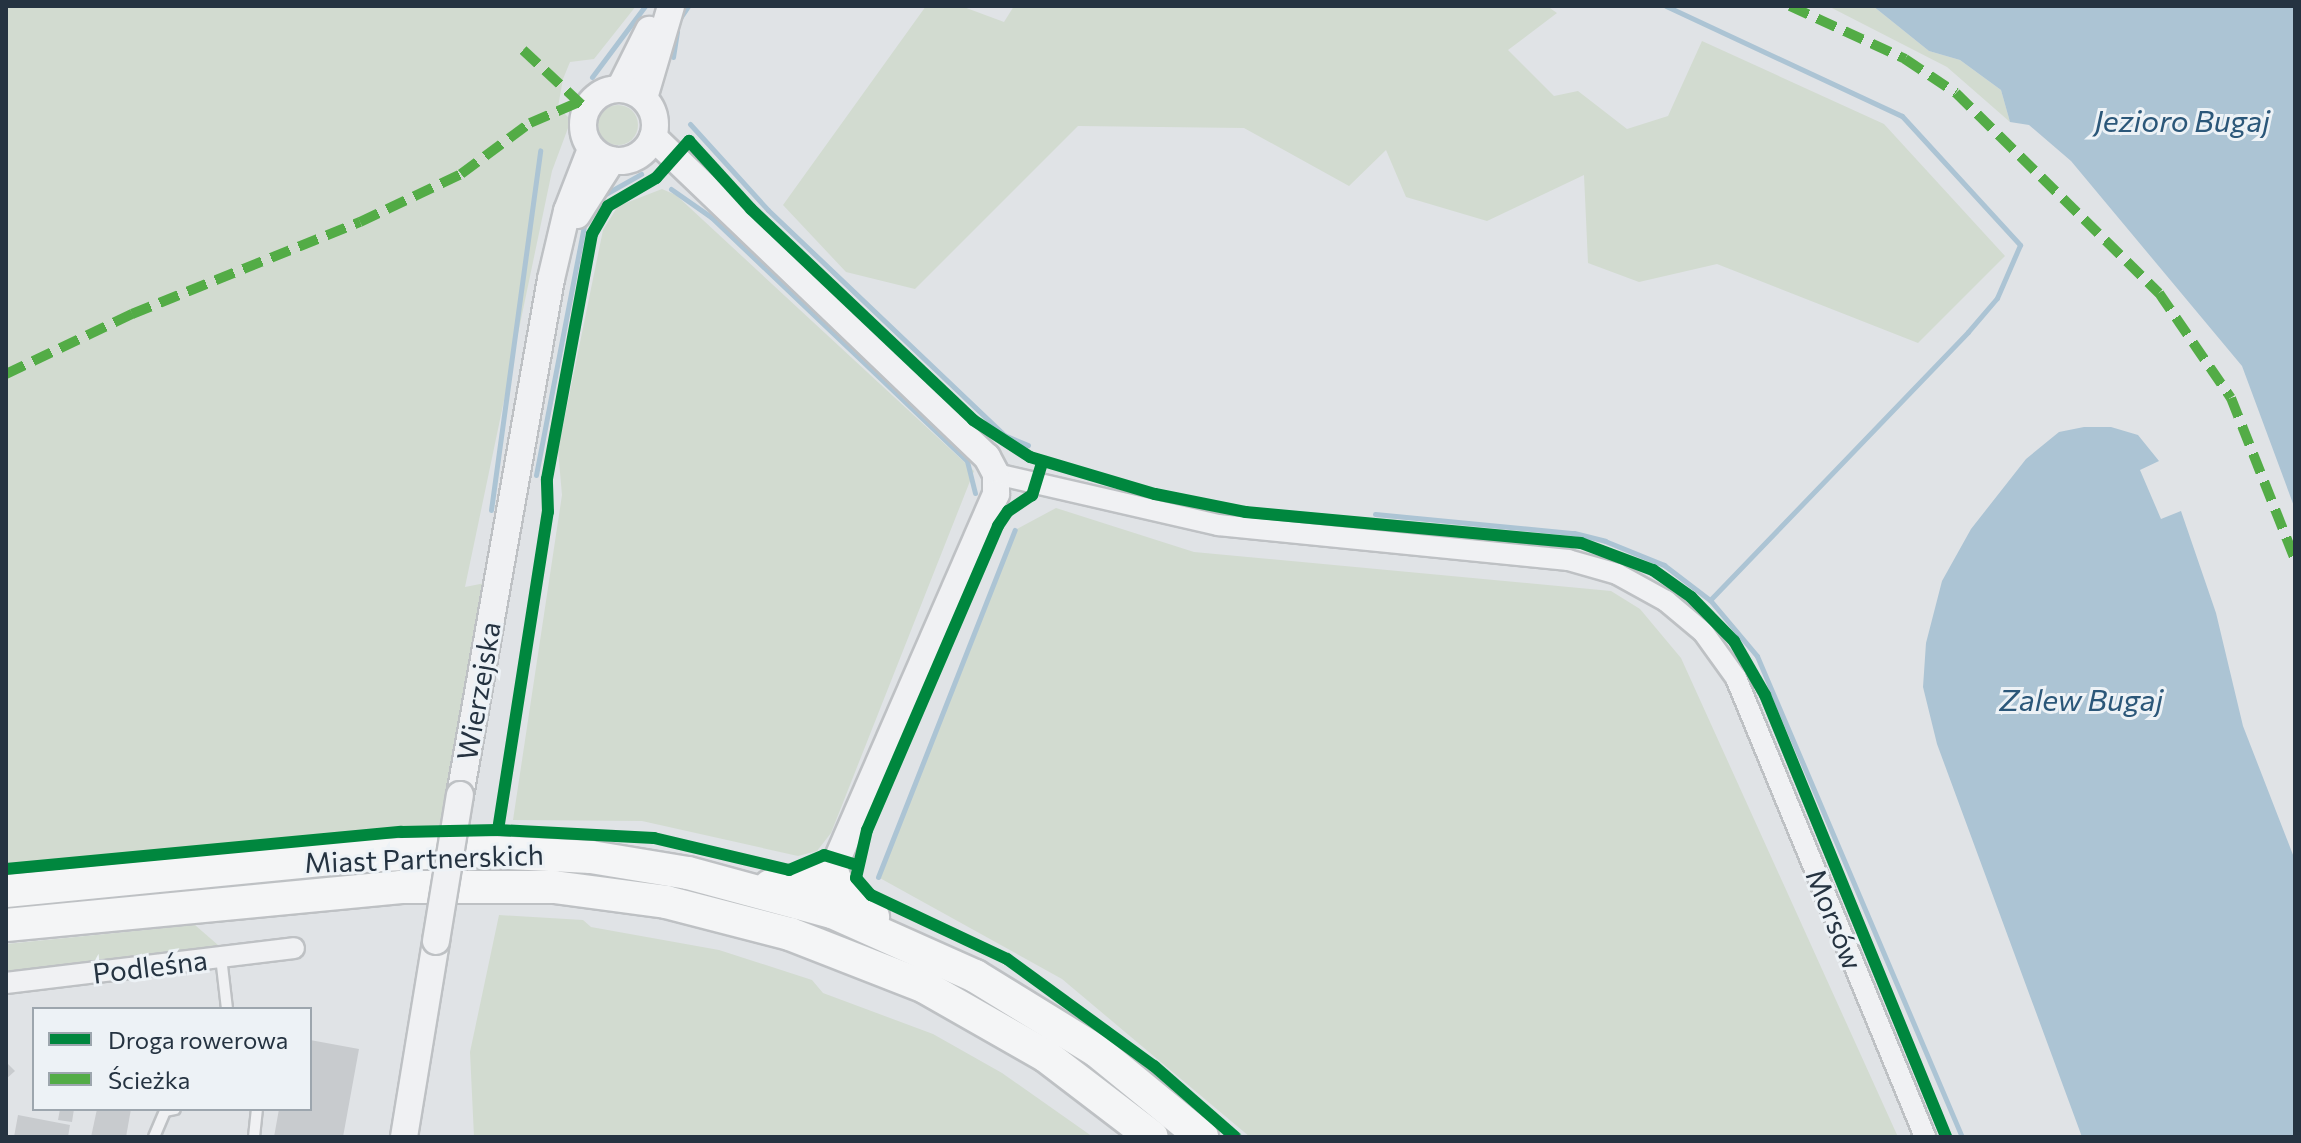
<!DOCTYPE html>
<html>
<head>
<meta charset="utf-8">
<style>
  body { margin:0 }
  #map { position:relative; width:2301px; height:1143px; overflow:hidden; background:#e0e3e6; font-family:Commissioner,sans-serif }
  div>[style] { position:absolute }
  .green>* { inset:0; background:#d2dbd0 }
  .round { border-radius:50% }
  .water>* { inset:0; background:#acc4d4 }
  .stream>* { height:5px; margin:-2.5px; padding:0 2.5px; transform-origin:2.5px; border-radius:2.5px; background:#acc4d4 }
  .building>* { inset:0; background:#c8cbce }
  .roads { filter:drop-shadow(2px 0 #bec1c4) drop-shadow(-2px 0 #bec1c4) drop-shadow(0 2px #bec1c4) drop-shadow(0 -2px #bec1c4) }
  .service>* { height:10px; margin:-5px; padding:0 5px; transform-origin:5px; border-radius:5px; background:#f0f1f3 }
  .minor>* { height:20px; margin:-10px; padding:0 10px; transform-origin:10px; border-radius:10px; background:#f0f1f3 }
  .tertiary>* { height:26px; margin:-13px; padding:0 13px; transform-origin:13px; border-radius:13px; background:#f0f1f3 }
  .tertiary>.ring { margin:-13px; padding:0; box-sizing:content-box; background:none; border:26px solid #f0f1f3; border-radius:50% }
  .primary>* { height:32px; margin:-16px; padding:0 16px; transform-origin:16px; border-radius:16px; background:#f4f5f6 }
  .bridges { filter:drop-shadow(2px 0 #bec1c4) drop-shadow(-2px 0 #bec1c4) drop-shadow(0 2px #bec1c4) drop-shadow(0 -2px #bec1c4) }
  .tertiary-bridge>* { height:26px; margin:-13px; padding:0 13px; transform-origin:13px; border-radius:13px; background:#f0f1f3 }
  .quiet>* { height:10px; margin-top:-5px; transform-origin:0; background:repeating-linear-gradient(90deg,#53ac46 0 20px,transparent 0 30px) }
  .cycleway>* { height:12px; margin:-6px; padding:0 6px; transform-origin:6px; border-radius:6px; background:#00873e }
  span { translate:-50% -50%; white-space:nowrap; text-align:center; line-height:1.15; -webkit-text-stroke:6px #edf2f6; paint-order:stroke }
  .street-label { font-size:28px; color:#253341 }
  .water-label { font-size:30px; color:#2b5779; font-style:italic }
  .frame { position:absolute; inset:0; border:8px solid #253341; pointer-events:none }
  .legend { position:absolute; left:32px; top:1007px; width:280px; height:104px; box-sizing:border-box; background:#edf2f6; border:2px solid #9da6ae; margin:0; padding:10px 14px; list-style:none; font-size:24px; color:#253341 }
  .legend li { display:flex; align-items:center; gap:16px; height:40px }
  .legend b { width:40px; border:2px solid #9da6ae }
</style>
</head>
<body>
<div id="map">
  <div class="green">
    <div style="clip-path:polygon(6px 6px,636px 6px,594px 59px,570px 62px,563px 79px,558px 107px,571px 120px,552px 171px,465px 587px,485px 583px,442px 825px,6px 866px)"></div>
    <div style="clip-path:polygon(926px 6px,961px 6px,1004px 22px,1014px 6px,1547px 6px,1557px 13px,1508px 50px,1554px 96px,1578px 91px,1627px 129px,1668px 116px,1702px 41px,1884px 124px,2005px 256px,1918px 343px,1717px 264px,1639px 282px,1588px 263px,1584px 175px,1487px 221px,1406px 197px,1386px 150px,1349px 186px,1244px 128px,1078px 126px,915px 289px,846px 272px,783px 205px)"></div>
    <div style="clip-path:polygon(1828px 6px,1873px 6px,1929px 51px,1960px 60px,2001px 90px,2010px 122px,1947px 67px)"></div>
    <div class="round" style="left:598px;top:105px;width:40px;height:40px"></div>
    <div style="clip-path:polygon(662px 189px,676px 195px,974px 471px,831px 833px,817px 851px,798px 856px,642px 821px,513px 820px,562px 495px,558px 450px,603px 230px,618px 206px)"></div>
    <div style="clip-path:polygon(1056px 508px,1194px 552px,1611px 591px,1640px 609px,1681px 658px,1898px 1137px,1250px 1137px,1062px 979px,878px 877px,1015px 530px)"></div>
    <div style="clip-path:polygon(499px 915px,583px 920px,591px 927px,719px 950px,812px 980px,823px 993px,933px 1034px,1002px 1073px,1093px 1137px,474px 1137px,470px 1052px)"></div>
    <div style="clip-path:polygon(195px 925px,226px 952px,6px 972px,6px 944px)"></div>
  </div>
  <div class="water">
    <div style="clip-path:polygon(1873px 6px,2295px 6px,2295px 509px,2242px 366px,2071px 161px,2029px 125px,2010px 122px,2001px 90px,1960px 60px,1929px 51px)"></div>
    <div style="clip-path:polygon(2084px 427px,2111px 427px,2138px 435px,2159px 461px,2140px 470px,2161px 519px,2181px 511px,2216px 613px,2243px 726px,2295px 860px,2295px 1137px,2082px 1137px,1937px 744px,1923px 687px,1926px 643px,1942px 581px,1971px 529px,2026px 459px,2059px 432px)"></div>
  </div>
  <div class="stream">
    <div style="left:1666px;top:6px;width:260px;rotate:25deg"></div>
    <div style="left:1902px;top:116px;width:175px;rotate:47.5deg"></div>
    <div style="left:2020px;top:245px;width:58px;rotate:113.5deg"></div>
    <div style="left:1997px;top:298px;width:45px;rotate:130.5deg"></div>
    <div style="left:1968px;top:332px;width:372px;rotate:133.9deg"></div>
    <div style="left:1710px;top:600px;width:73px;rotate:50deg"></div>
    <div style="left:1757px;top:656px;width:523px;rotate:66.92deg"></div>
    <div style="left:678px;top:21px;width:18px;rotate:-56deg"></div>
    <div style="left:673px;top:57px;width:26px;rotate:-81deg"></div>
    <div style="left:592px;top:77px;width:89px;rotate:-53.3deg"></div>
    <div style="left:690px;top:124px;width:116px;rotate:47.8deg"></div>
    <div style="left:768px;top:210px;width:326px;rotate:43.6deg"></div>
    <div style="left:1004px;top:435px;width:26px;rotate:23deg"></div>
    <div style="left:671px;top:189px;width:49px;rotate:35deg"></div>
    <div style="left:711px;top:217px;width:354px;rotate:43.6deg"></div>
    <div style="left:967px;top:461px;width:33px;rotate:76deg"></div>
    <div style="left:602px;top:196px;width:45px;rotate:-29.4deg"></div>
    <div style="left:536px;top:475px;width:259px;rotate:-79.1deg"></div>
    <div style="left:491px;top:510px;width:363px;rotate:-82.2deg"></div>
    <div style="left:1375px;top:514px;width:200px;rotate:5.5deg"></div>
    <div style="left:1574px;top:533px;width:32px;rotate:14deg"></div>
    <div style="left:1605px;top:541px;width:64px;rotate:22.1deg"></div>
    <div style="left:1664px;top:565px;width:58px;rotate:37.3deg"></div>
    <div style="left:878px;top:877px;width:373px;rotate:-68.5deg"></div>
  </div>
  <div class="building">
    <div style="clip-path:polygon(310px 1040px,359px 1049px,343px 1137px,274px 1137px,279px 1109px,310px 1109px)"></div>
    <div style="clip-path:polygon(6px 1062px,15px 1071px,6px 1079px)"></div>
    <div style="clip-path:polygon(60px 1109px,74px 1109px,72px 1122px,58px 1120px)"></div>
    <div style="clip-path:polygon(97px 1109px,131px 1109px,126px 1137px,91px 1137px)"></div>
    <div style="clip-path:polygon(18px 1115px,70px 1125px,68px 1137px,14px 1137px)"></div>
  </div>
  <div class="roads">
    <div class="service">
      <div style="left:221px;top:957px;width:52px;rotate:83.4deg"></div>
      <div style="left:154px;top:1137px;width:28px;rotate:-67deg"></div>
      <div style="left:165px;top:1111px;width:10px;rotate:-11deg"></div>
      <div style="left:254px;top:1137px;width:28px;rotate:-84deg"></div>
    </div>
    <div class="minor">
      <div style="left:996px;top:474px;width:228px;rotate:12.9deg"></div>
      <div style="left:1218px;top:525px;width:352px;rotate:5.7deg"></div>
      <div style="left:1568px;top:560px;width:51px;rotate:15.9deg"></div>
      <div style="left:1617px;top:574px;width:56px;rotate:28.9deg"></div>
      <div style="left:1666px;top:601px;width:48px;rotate:40deg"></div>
      <div style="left:1703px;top:632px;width:57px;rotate:54.3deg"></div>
      <div style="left:1736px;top:678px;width:496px;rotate:67.6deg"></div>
      <div style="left:6px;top:983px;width:290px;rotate:-6.9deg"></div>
    </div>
    <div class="tertiary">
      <div style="left:620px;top:88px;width:65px;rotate:-63.4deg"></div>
      <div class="ring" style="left:583px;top:89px;width:46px;height:46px"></div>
      <div style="left:644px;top:98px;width:96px;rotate:-73.6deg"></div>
      <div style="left:653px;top:137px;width:463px;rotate:43.8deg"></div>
      <div style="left:987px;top:457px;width:19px;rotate:62deg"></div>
      <div style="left:996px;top:474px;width:20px;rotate:90deg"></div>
      <div style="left:996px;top:494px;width:412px;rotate:113.5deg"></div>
      <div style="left:577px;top:215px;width:65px;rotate:-57.5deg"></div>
      <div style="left:460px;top:795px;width:524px;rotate:-80deg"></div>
      <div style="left:551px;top:279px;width:70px;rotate:-76.8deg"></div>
      <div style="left:567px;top:211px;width:66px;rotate:-68.8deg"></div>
      <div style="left:404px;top:1137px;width:199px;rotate:-80.7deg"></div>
    </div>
    <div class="primary">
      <div style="left:770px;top:886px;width:36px"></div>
      <div style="left:806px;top:886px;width:30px;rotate:-28deg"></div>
      <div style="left:832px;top:872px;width:25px;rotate:67deg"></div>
      <div style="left:842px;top:895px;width:38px;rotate:35deg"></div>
      <div style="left:6px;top:891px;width:357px;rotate:-5.6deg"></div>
      <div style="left:361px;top:856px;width:110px;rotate:-2.6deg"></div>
      <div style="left:471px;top:851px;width:120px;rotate:2.9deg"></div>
      <div style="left:591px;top:857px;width:98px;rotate:9.4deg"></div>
      <div style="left:688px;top:873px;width:149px;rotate:15.2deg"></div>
      <div style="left:832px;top:912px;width:157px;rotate:24.1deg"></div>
      <div style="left:975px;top:976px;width:143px;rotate:31.6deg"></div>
      <div style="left:1097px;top:1051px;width:136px;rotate:39.3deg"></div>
      <div style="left:6px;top:925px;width:397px;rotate:-5.5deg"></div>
      <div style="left:401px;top:887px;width:153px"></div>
      <div style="left:554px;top:887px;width:113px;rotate:7.6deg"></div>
      <div style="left:666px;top:902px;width:128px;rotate:14.5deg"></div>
      <div style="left:790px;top:934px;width:145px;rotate:21.4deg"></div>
      <div style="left:925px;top:987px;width:139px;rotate:29.7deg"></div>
      <div style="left:1046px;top:1056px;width:133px;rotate:37.4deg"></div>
    </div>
  </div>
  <div class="bridges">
    <div class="tertiary-bridge">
      <div style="left:436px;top:941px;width:148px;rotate:-80.7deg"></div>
    </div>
  </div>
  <div class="quiet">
    <div style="left:1790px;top:6px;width:127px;rotate:24.7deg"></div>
    <div style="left:1905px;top:59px;width:61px;rotate:33.7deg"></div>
    <div style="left:1956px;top:93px;width:285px;rotate:44.6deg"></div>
    <div style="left:2159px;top:293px;width:127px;rotate:55.6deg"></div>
    <div style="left:2231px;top:398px;width:174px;rotate:68.4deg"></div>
    <div style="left:523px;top:50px;width:82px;rotate:43deg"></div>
    <div style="left:6px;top:374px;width:140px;rotate:-25.5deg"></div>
    <div style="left:132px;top:314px;width:246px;rotate:-22deg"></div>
    <div style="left:360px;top:222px;width:112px;rotate:-25.4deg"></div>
    <div style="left:461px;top:174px;width:86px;rotate:-36.5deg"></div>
    <div style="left:530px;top:123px;width:53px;rotate:-23.2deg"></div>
  </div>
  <div class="cycleway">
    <div style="left:1042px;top:463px;width:34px;rotate:107deg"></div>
    <div style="left:1032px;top:495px;width:29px;rotate:146deg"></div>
    <div style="left:1008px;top:511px;width:18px;rotate:124deg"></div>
    <div style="left:998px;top:526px;width:331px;rotate:113.3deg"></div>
    <div style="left:867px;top:830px;width:49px;rotate:102.9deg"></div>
    <div style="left:856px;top:878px;width:23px;rotate:49deg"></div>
    <div style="left:871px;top:895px;width:150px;rotate:25.2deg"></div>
    <div style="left:1007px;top:959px;width:182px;rotate:36.1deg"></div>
    <div style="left:1154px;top:1066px;width:108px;rotate:41.2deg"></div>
    <div style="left:498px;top:830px;width:322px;rotate:-81.1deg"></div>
    <div style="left:548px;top:512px;width:33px;rotate:-92deg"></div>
    <div style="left:547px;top:479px;width:249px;rotate:-79.6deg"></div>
    <div style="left:592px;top:234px;width:32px;rotate:-60deg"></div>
    <div style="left:608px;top:206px;width:56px;rotate:-30.3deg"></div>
    <div style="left:656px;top:178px;width:50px;rotate:-48.3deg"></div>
    <div style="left:689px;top:141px;width:92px;rotate:47.6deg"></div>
    <div style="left:751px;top:209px;width:306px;rotate:43.5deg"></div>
    <div style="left:973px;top:420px;width:68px;rotate:33deg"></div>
    <div style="left:1030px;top:457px;width:130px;rotate:16.5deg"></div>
    <div style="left:1155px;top:494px;width:93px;rotate:11.2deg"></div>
    <div style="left:1246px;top:512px;width:336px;rotate:5.3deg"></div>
    <div style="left:1581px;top:543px;width:77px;rotate:20.6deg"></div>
    <div style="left:1653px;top:570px;width:47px;rotate:35.4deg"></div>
    <div style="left:1691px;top:597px;width:62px;rotate:45.7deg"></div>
    <div style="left:1734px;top:641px;width:62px;rotate:60.1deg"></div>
    <div style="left:1765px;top:695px;width:478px;rotate:67.7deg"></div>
    <div style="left:6px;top:869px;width:397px;rotate:-5.4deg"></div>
    <div style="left:401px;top:832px;width:97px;rotate:-1.2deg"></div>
    <div style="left:498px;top:830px;width:156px;rotate:2.9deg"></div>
    <div style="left:654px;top:838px;width:139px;rotate:13.3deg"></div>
    <div style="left:789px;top:870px;width:38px;rotate:-23deg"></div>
    <div style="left:824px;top:855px;width:34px;rotate:17deg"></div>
  </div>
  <div class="street-label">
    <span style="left:478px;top:691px;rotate:-80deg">Wierzejska</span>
    <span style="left:424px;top:858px;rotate:-2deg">Miast Partnerskich</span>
    <span style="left:1835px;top:919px;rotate:68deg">Morsów</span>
    <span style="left:150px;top:966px;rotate:-7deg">Podleśna</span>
  </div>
  <div class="water-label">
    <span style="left:2182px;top:120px">Jezioro Bugaj</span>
    <span style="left:2081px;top:699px">Zalew Bugaj</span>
  </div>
  <div class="frame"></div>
  <ul class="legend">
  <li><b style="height:10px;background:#00873e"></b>Droga rowerowa</li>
  <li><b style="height:10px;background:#53ac46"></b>Ścieżka</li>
  </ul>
</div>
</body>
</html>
